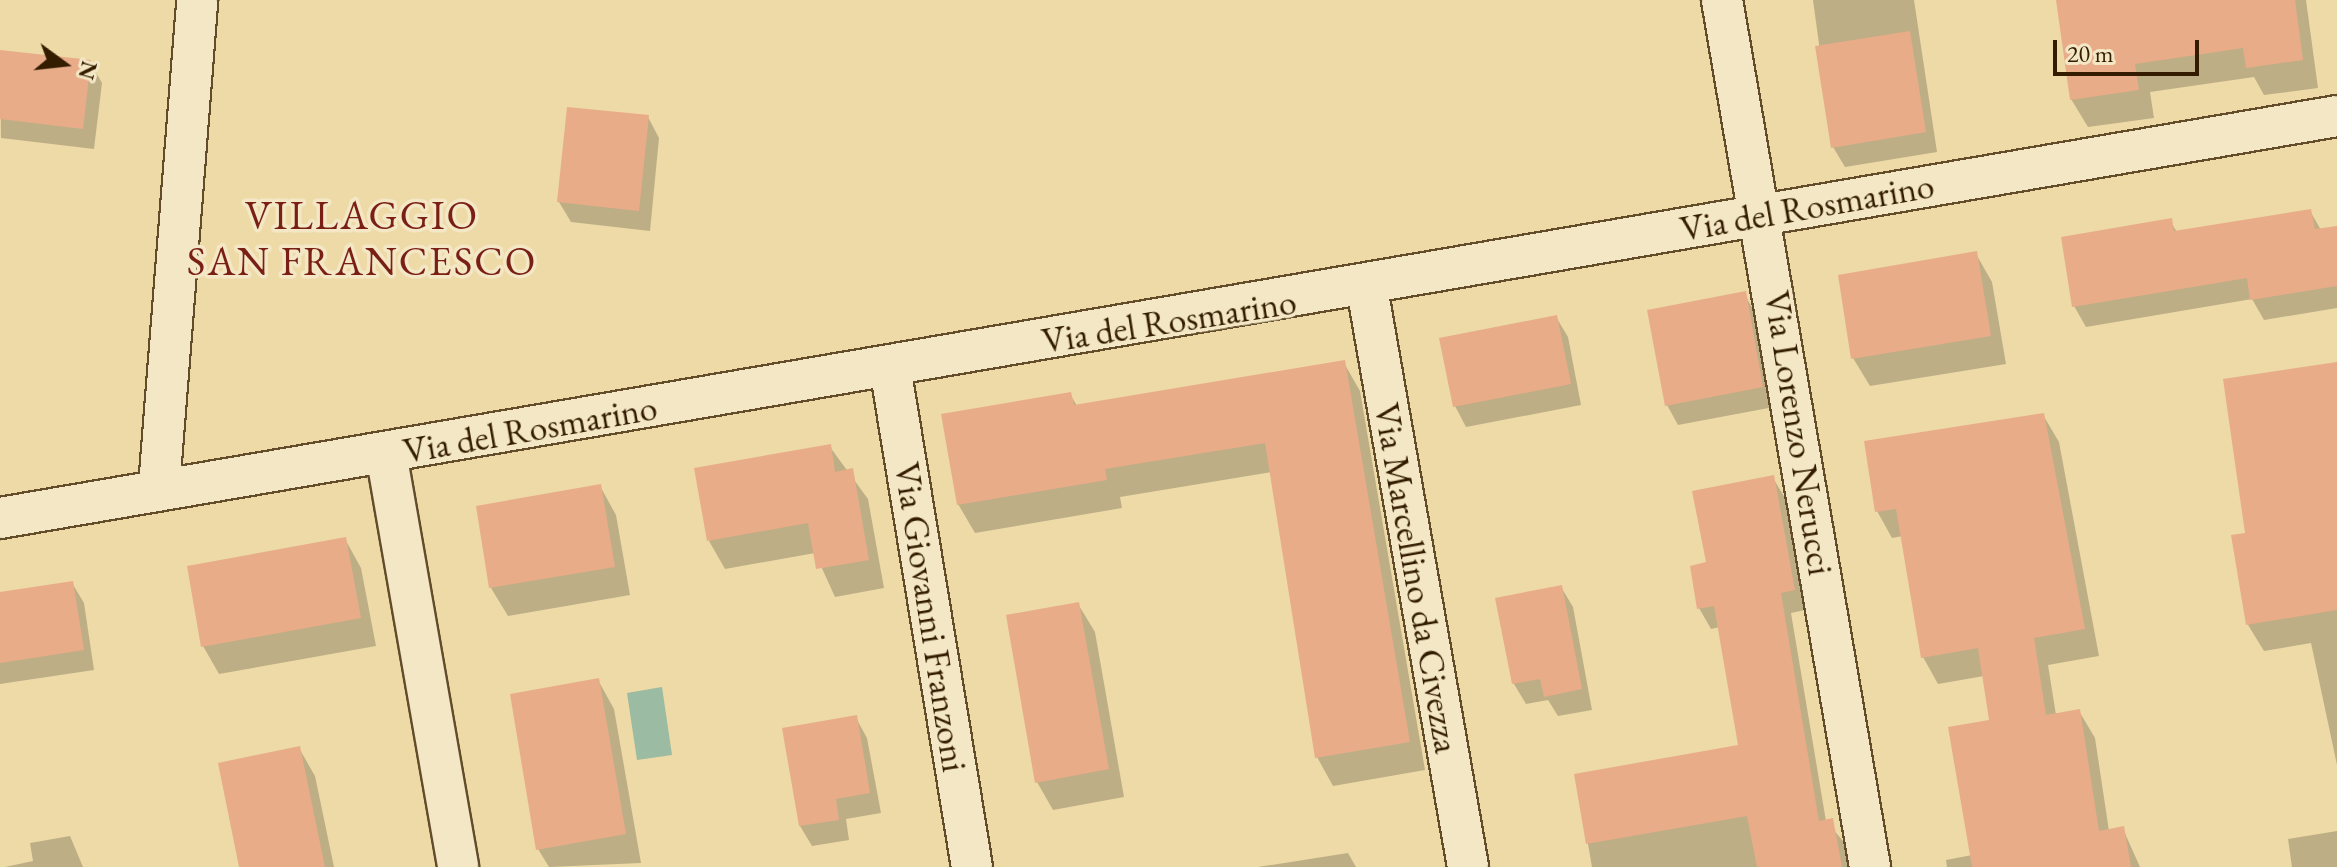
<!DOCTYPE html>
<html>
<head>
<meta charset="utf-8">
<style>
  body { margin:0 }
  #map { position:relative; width:2337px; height:867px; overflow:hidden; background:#eddaa7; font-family:"EB Garamond",serif }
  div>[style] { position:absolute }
  .water>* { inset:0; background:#9bbba2 }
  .shadow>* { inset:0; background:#0003 }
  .building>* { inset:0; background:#e9ac89 }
  .roads { filter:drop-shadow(2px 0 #624c2a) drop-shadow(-2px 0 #624c2a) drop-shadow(0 2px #624c2a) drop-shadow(0 -2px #624c2a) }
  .street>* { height:40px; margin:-20px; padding:0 20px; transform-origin:20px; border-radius:20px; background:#f3e7c6 }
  span { translate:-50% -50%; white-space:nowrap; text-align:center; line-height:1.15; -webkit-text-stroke:7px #f3e7c6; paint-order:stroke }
  .street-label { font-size:36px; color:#331c00 }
  .quarter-label { font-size:40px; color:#7a1f14; letter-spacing:2px }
  .north { position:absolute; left:24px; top:24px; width:80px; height:80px; -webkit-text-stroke:6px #f3e7c6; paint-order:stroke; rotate:105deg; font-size:22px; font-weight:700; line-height:32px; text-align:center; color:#331c00 }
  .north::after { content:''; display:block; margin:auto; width:28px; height:36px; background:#331c00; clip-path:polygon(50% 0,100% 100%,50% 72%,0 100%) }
  .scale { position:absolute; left:2053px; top:40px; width:146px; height:36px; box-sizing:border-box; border:4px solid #331c00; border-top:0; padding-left:10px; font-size:24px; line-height:28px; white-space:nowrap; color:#331c00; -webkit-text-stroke:6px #f3e7c6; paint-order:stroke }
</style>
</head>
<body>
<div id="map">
  <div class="water">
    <div style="clip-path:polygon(662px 687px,672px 755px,637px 760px,627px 693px)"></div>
  </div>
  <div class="shadow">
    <div style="clip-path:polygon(1813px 0,1914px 0,1937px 152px,1845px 167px,1833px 147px)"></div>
    <div style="clip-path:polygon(2058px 0,2306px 0,2318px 88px,2264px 95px,2254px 77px,2150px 92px,2154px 118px,2088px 127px,2071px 99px)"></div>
    <div style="clip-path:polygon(0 52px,90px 62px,102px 83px,94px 149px,1px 138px)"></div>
    <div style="clip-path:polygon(648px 117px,659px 138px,650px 231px,571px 222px,559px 202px)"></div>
    <div style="clip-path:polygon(2310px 211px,2321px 230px,2337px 228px,2337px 308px,2264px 320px,2252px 299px,2086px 327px,2074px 306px,2170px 221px,2177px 232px)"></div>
    <div style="clip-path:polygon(1976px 254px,1992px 282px,2006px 364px,1870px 386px,1853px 358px)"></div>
    <div style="clip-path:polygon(1744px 294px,1756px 314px,1774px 407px,1678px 425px,1667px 405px)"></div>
    <div style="clip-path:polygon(1556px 317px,1568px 337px,1581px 405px,1466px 427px,1455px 406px)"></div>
    <div style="clip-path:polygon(1344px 363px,1360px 391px,1425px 770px,1333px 786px,1317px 757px,1272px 472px,1120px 497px,1122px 508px,975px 533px,958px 504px,1070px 394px,1077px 406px)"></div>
    <div style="clip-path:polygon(2337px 364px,2337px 765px,2311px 643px,2264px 651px,2248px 625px)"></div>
    <div style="clip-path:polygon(2043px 415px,2059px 442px,2099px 656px,2048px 665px,2056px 715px,2079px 711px,2095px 738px,2109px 831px,2123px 829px,2140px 867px,1947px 867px,1946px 860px,1972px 855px,1992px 722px,1984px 676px,1938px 684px,1923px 657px,1903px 536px,1892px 538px,1877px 511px)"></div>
    <div style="clip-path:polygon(830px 447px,868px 499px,884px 588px,835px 597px,815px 553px,725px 569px,709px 541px)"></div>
    <div style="clip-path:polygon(1773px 478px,1785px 498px,1805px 610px,1791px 613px,1826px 821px,1843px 841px,1849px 867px,1592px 867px,1576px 776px,1740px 747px,1720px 627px,1711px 629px,1699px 608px,1708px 564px)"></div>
    <div style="clip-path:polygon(600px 486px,616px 515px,630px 595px,508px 616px,491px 588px)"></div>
    <div style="clip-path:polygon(345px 539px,361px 568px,376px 646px,219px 674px,203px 646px)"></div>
    <div style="clip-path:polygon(72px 583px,84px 603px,94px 670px,0 684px,0 594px)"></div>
    <div style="clip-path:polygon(1561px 587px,1573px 607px,1592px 710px,1558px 716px,1548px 700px,1526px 704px,1514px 684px,1498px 600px)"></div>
    <div style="clip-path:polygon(1078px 604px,1095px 632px,1124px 797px,1053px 810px,1037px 782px)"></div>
    <div style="clip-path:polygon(598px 680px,614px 709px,641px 863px,549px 867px,538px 849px)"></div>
    <div style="clip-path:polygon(856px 718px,867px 738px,881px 813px,846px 819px,849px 840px,812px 846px,800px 826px)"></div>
    <div style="clip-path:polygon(299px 748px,315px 776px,334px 867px,242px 867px)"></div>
    <div style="clip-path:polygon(2337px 831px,2337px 867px,2292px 867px,2288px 839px)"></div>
    <div style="clip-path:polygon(70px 836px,83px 867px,5px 867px,33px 861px,30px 843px)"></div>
    <div style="clip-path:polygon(1348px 853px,1356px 867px,1258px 867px)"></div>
  </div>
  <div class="building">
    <div style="clip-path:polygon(2056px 0,2295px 0,2303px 60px,2246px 68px,2243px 48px,2135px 64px,2139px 90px,2070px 100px)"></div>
    <div style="clip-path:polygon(1910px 31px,1926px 132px,1831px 148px,1815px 46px)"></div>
    <div style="clip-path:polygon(0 50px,91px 60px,83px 129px,0 119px)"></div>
    <div style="clip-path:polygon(567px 107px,649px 115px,639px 211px,557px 202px)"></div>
    <div style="clip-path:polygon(2311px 209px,2315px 229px,2337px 226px,2337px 286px,2250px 300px,2247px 278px,2072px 307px,2061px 237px,2172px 218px,2174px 231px)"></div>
    <div style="clip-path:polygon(1977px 251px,1991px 336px,1851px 359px,1838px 275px)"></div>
    <div style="clip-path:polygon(1746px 291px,1763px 387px,1665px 406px,1647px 310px)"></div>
    <div style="clip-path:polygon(1557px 315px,1571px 384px,1453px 407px,1439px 338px)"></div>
    <div style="clip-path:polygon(1345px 360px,1410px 742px,1315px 758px,1265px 443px,1105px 469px,1107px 480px,957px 505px,941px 414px,1071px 392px,1074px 405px)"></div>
    <div style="clip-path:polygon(2337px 362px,2337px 610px,2246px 625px,2231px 535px,2245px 533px,2223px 379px)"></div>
    <div style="clip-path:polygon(2044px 413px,2085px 629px,2034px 638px,2046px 715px,2080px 709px,2099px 831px,2124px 826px,2131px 867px,1972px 867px,1948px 727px,1989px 720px,1978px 648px,1921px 658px,1896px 509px,1875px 512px,1864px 441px)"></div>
    <div style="clip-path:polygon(831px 444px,835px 472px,853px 468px,869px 560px,816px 569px,808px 523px,707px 541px,694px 468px)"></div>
    <div style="clip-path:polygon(1774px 475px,1795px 590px,1781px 593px,1819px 821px,1833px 818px,1842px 867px,1757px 867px,1747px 816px,1586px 844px,1574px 774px,1738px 745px,1714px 606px,1697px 609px,1690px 566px,1706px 562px,1692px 491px)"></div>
    <div style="clip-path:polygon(601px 484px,615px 567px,489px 588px,476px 506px)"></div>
    <div style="clip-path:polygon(346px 537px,361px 618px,201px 647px,187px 566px)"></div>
    <div style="clip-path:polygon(73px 581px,84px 650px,0 663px,0 592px)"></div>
    <div style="clip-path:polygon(1562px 585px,1582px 689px,1544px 697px,1540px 679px,1512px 684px,1495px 598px)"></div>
    <div style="clip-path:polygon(1079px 602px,1109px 769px,1035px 783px,1006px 615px)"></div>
    <div style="clip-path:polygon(599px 678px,626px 834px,536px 850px,510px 694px)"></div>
    <div style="clip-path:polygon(857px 715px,870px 793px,836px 799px,839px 820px,799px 826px,782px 728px)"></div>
    <div style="clip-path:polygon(300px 746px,325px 867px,239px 867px,218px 763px)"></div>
  </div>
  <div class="roads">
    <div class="street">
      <div style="left:1722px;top:0;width:880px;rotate:80.31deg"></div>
      <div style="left:1367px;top:288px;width:588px;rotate:80.1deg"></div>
      <div style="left:890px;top:367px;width:507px;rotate:80.69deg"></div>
      <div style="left:386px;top:453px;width:420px;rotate:80.1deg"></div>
      <div style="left:159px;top:487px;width:488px;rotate:-85.5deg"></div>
      <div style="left:0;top:518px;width:2371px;rotate:-9.76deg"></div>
    </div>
  </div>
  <div class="street-label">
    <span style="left:1807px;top:207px;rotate:-10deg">Via del Rosmarino</span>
    <span style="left:1169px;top:321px;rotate:-9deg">Via del Rosmarino</span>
    <span style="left:530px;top:429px;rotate:-10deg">Via del Rosmarino</span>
    <span style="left:1799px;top:433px;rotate:81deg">Via Lorenzo Nerucci</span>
    <span style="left:1417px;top:578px;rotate:80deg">Via Marcellino da Civezza</span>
    <span style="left:931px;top:617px;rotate:81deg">Via Giovanni Franzoni</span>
  </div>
  <div class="quarter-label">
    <span style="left:362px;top:238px">VILLAGGIO<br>SAN FRANCESCO</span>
  </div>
  <div class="north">N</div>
  <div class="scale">20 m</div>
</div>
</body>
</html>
